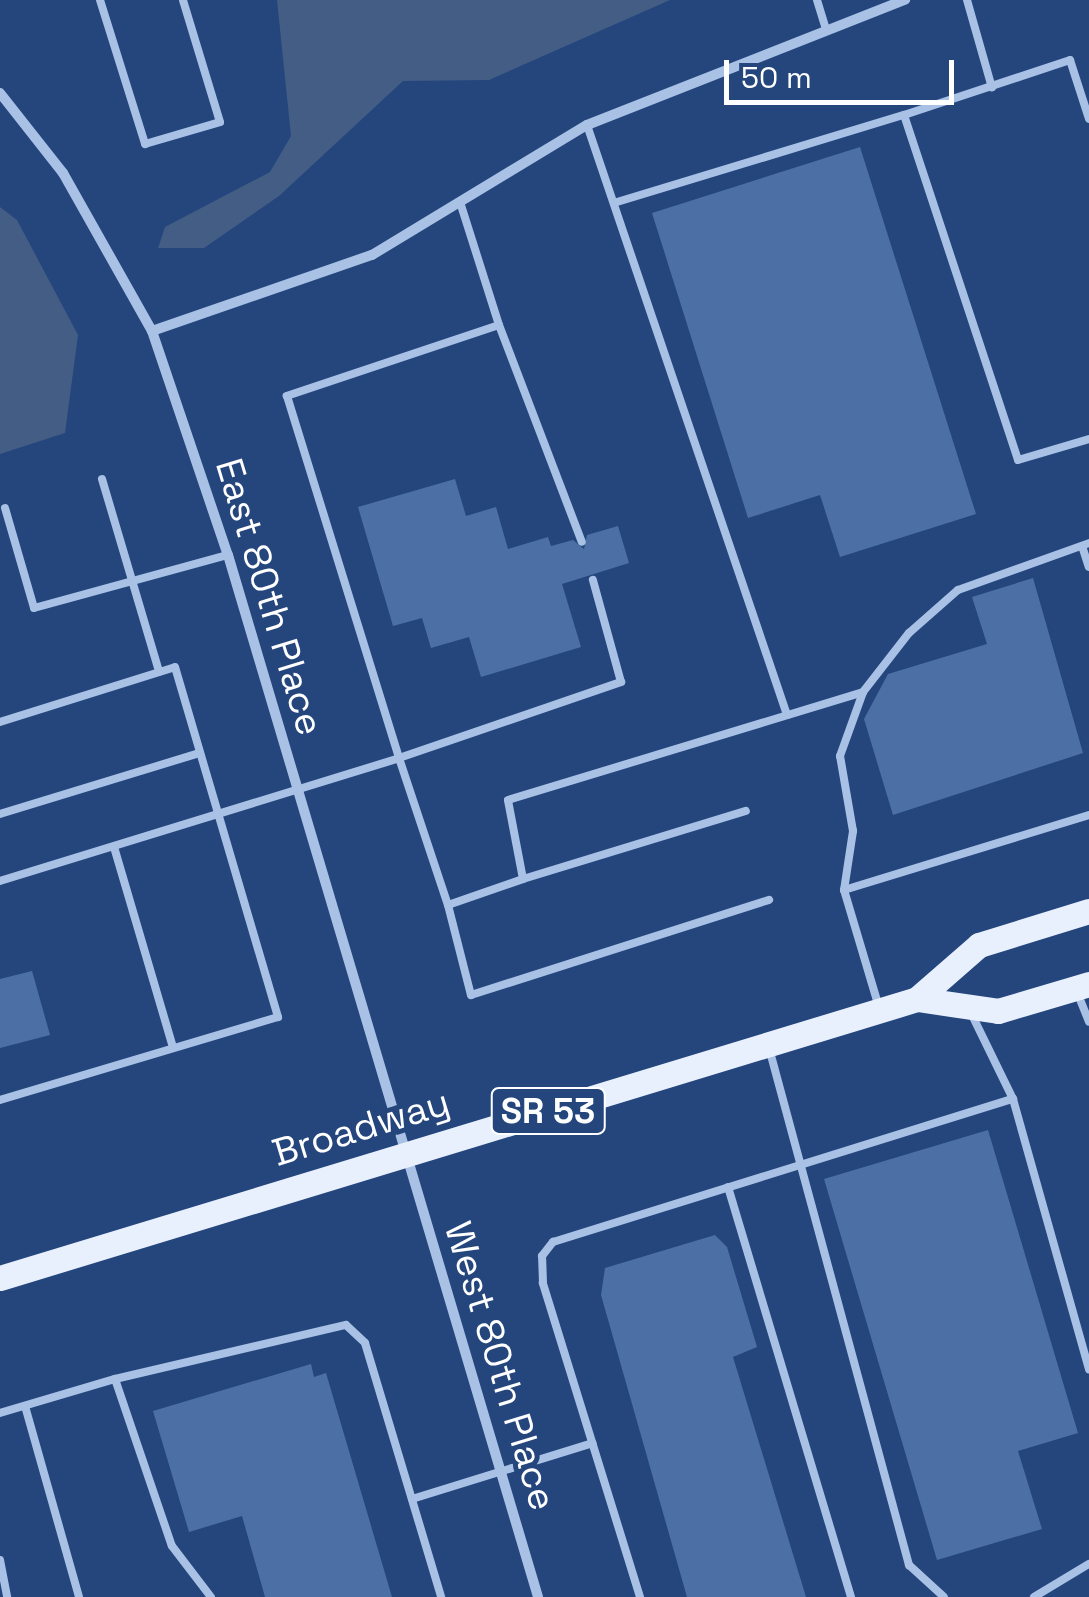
<!DOCTYPE html>
<html>
<head>
<meta charset="utf-8">
<style>
  body { margin:0 }
  #map { position:relative; width:1089px; height:1597px; overflow:hidden; background:#24467d; font-family:"Space Grotesk",sans-serif }
  div>[style] { position:absolute }
  .water>* { inset:0; background:#435d85 }
  .building>* { inset:0; background:#4c70a6 }
  .service>* { height:8px; margin:-4px; padding:0 4px; transform-origin:4px; border-radius:4px; background:#a8c1e5 }
  .minor>* { height:10px; margin:-5px; padding:0 5px; transform-origin:5px; border-radius:5px; background:#a8c1e5 }
  .primary>* { height:25px; margin:-12.5px; padding:0 12.5px; transform-origin:12.5px; border-radius:12.5px; background:#e9f0fd }
  span { translate:-50% -50%; white-space:nowrap; text-align:center; line-height:1.15; -webkit-text-stroke:10px #24467d; paint-order:stroke }
  .shield-label span { padding:2px 8px; background:#24467d; border:2px solid; border-radius:8px; -webkit-text-stroke-width:0 }
  .shield-label { font-size:35px; color:#fff; font-weight:700 }
  .street-label { font-size:38px; color:#fff }
  .scale { position:absolute; left:724px; top:60px; width:230px; height:45px; box-sizing:border-box; border:5px solid #fff; border-top:0; padding-left:12px; font-size:30px; line-height:35px; white-space:nowrap; color:#fff; -webkit-text-stroke:8px #24467d; paint-order:stroke }
</style>
</head>
<body>
<div id="map">
  <div class="water">
    <div style="clip-path:polygon(277px 0,670px 0,489px 80px,403px 81px,279px 196px,204px 248px,158px 248px,165px 227px,270px 172px,291px 136px)"></div>
    <div style="clip-path:polygon(0 207px,17px 220px,78px 335px,65px 433px,0 454px)"></div>
  </div>
  <div class="building">
    <div style="clip-path:polygon(860px 147px,976px 514px,840px 557px,820px 495px,748px 518px,652px 213px)"></div>
    <div style="clip-path:polygon(455px 479px,466px 516px,496px 507px,508px 549px,548px 537px,551px 546px,573px 540px,584px 549px,587px 535px,618px 526px,629px 563px,562px 584px,581px 647px,481px 677px,469px 637px,431px 648px,422px 618px,393px 626px,358px 507px)"></div>
    <div style="clip-path:polygon(1033px 578px,1083px 753px,893px 815px,864px 719px,888px 674px,987px 644px,972px 597px)"></div>
    <div style="clip-path:polygon(32px 971px,50px 1035px,0 1048px,0 979px)"></div>
    <div style="clip-path:polygon(988px 1130px,1078px 1433px,1018px 1451px,1042px 1529px,937px 1560px,824px 1179px)"></div>
    <div style="clip-path:polygon(715px 1235px,727px 1247px,757px 1347px,733px 1357px,806px 1597px,687px 1597px,601px 1295px,605px 1268px)"></div>
    <div style="clip-path:polygon(311px 1364px,314px 1377px,326px 1373px,392px 1597px,265px 1597px,242px 1516px,189px 1532px,153px 1411px)"></div>
  </div>
  <div class="service">
    <div style="left:100px;top:0;width:151px;rotate:72.6deg"></div>
    <div style="left:145px;top:144px;width:78px;rotate:-16.3deg"></div>
    <div style="left:220px;top:122px;width:127px;rotate:-106.9deg"></div>
    <div style="left:817px;top:0;width:30px;rotate:73deg"></div>
    <div style="left:967px;top:0;width:91px;rotate:74.1deg"></div>
    <div style="left:904px;top:115px;width:175px;rotate:-18.3deg"></div>
    <div style="left:1070px;top:60px;width:62px;rotate:72.1deg"></div>
    <div style="left:587px;top:125px;width:623px;rotate:71.27deg"></div>
    <div style="left:460px;top:202px;width:129px;rotate:72.4deg"></div>
    <div style="left:499px;top:325px;width:224px;rotate:161.5deg"></div>
    <div style="left:287px;top:396px;width:379px;rotate:72.8deg"></div>
    <div style="left:399px;top:758px;width:235px;rotate:-18.9deg"></div>
    <div style="left:621px;top:682px;width:106px;rotate:-105.4deg"></div>
    <div style="left:617px;top:202px;width:300px;rotate:-16.9deg"></div>
    <div style="left:904px;top:115px;width:363px;rotate:71.7deg"></div>
    <div style="left:1018px;top:460px;width:74px;rotate:-16.5deg"></div>
    <div style="left:499px;top:325px;width:232px;rotate:69.1deg"></div>
    <div style="left:102px;top:479px;width:201px;rotate:73.5deg"></div>
    <div style="left:5px;top:508px;width:104px;rotate:73.8deg"></div>
    <div style="left:34px;top:608px;width:201px;rotate:-15.3deg"></div>
    <div style="left:1082px;top:546px;width:22px;rotate:72deg"></div>
    <div style="left:0;top:722px;width:183px;rotate:-17.4deg"></div>
    <div style="left:175px;top:667px;width:365px;rotate:73.6deg"></div>
    <div style="left:278px;top:1017px;width:290px;rotate:163.4deg"></div>
    <div style="left:0;top:814px;width:209px;rotate:-17deg"></div>
    <div style="left:114px;top:847px;width:209px;rotate:73.6deg"></div>
    <div style="left:523px;top:879px;width:233px;rotate:-17deg"></div>
    <div style="left:0;top:881px;width:418px;rotate:-17.1deg"></div>
    <div style="left:399px;top:758px;width:155px;rotate:71.6deg"></div>
    <div style="left:448px;top:905px;width:79px;rotate:-19.1deg"></div>
    <div style="left:523px;top:879px;width:80px;rotate:-100.8deg"></div>
    <div style="left:508px;top:800px;width:371px;rotate:-16.9deg"></div>
    <div style="left:844px;top:890px;width:60px;rotate:-81.3deg"></div>
    <div style="left:853px;top:831px;width:76px;rotate:-99.8deg"></div>
    <div style="left:840px;top:756px;width:68px;rotate:-70.2deg"></div>
    <div style="left:863px;top:692px;width:75px;rotate:-52.1deg"></div>
    <div style="left:909px;top:633px;width:65px;rotate:-41.3deg"></div>
    <div style="left:958px;top:590px;width:139px;rotate:-19.7deg"></div>
    <div style="left:448px;top:905px;width:93px;rotate:75.7deg"></div>
    <div style="left:471px;top:995px;width:313px;rotate:-17.7deg"></div>
    <div style="left:1077px;top:992px;width:32px;rotate:68deg"></div>
    <div style="left:878px;top:1004px;width:119px;rotate:-106.6deg"></div>
    <div style="left:844px;top:890px;width:256px;rotate:-17deg"></div>
    <div style="left:972px;top:1015px;width:93px;rotate:64deg"></div>
    <div style="left:1013px;top:1099px;width:281px;rotate:74.3deg"></div>
    <div style="left:769px;top:1048px;width:536px;rotate:74.85deg"></div>
    <div style="left:909px;top:1565px;width:47px;rotate:42.4deg"></div>
    <div style="left:728px;top:1187px;width:428px;rotate:73.3deg"></div>
    <div style="left:115px;top:1379px;width:237px;rotate:-13.2deg"></div>
    <div style="left:346px;top:1325px;width:26px;rotate:43deg"></div>
    <div style="left:365px;top:1343px;width:265px;rotate:73.3deg"></div>
    <div style="left:25px;top:1406px;width:198px;rotate:74.2deg"></div>
    <div style="left:0;top:1413px;width:120px;rotate:-16.5deg"></div>
    <div style="left:115px;top:1379px;width:176px;rotate:71.2deg"></div>
    <div style="left:172px;top:1546px;width:64px;rotate:52.6deg"></div>
    <div style="left:412px;top:1499px;width:189px;rotate:-17.2deg"></div>
    <div style="left:0;top:1560px;width:38px;rotate:79deg"></div>
    <div style="left:640px;top:1597px;width:329px;rotate:-107.2deg"></div>
    <div style="left:543px;top:1283px;width:27px;rotate:-92deg"></div>
    <div style="left:542px;top:1256px;width:18px;rotate:-52deg"></div>
    <div style="left:553px;top:1242px;width:482px;rotate:-17.3deg"></div>
    <div style="left:1034px;top:1597px;width:64px;rotate:-31deg"></div>
  </div>
  <div class="minor">
    <div style="left:0;top:93px;width:102px;rotate:51.8deg"></div>
    <div style="left:63px;top:173px;width:181px;rotate:60.6deg"></div>
    <div style="left:152px;top:331px;width:237px;rotate:71.3deg"></div>
    <div style="left:228px;top:555px;width:1087px;rotate:73.43deg"></div>
    <div style="left:152px;top:331px;width:233px;rotate:-19.1deg"></div>
    <div style="left:372px;top:255px;width:251px;rotate:-31.2deg"></div>
    <div style="left:587px;top:125px;width:342px;rotate:-21.5deg"></div>
  </div>
  <div class="primary">
    <div style="left:917px;top:999px;width:82px;rotate:8.4deg"></div>
    <div style="left:998px;top:1011px;width:95px;rotate:-16.5deg"></div>
    <div style="left:0;top:1278px;width:959px;rotate:-16.92deg"></div>
    <div style="left:917px;top:999px;width:82px;rotate:-41.1deg"></div>
    <div style="left:979px;top:945px;width:115px;rotate:-17.2deg"></div>
  </div>
  <div class="shield-label">
    <span style="left:548px;top:1111px">SR 53</span>
  </div>
  <div class="street-label">
    <span style="left:269px;top:597px;rotate:73deg">East 80th Place</span>
    <span style="left:361px;top:1128px;rotate:-17deg">Broadway</span>
    <span style="left:500px;top:1366px;rotate:73deg">West 80th Place</span>
  </div>
  <div class="scale">50 m</div>
</div>
</body>
</html>
